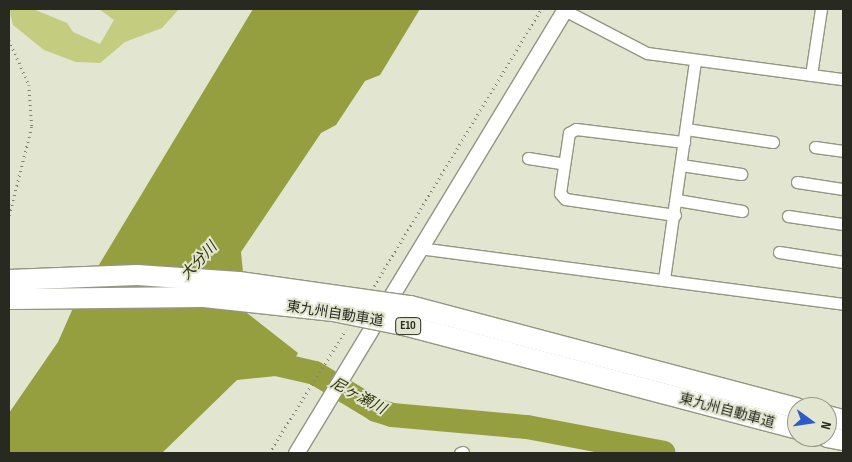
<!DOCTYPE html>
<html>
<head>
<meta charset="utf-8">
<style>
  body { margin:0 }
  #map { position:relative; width:852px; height:462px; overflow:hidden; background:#e2e5cf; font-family:"Sofia Sans Condensed","Noto Sans JP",sans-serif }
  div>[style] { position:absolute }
  .green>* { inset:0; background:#c3cc7f }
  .water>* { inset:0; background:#959f3f }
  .river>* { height:24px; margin:-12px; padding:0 12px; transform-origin:12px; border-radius:12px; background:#959f3f }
  .path>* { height:2.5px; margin-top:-1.25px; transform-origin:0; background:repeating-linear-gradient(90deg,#7f8272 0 1px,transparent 0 5px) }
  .roads { filter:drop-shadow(1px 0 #939681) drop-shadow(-1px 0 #939681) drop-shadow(0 1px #939681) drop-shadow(0 -1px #939681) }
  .street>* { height:11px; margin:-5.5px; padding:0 5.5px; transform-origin:5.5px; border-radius:5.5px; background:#fff }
  .secondary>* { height:15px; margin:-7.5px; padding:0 7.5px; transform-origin:7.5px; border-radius:7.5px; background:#fff }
  .highway>* { height:20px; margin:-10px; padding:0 10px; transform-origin:10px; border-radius:10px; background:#fff }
  .bridges { filter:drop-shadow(1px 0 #939681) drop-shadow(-1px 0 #939681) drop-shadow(0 1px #939681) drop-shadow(0 -1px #939681) }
  .highway-bridge>* { height:20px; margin:-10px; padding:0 10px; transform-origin:10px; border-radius:10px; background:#fff }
  span { translate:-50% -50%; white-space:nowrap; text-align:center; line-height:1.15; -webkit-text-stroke:4px #e2e5cf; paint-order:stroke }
  .shield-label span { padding:1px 4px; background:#e2e5cf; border:1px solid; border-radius:4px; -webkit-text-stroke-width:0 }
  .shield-label { font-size:12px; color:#282a21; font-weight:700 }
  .street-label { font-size:14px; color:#282a21 }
  .water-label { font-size:15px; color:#31350c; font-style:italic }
  .frame { position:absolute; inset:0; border:10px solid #282a21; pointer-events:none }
  .north { position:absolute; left:787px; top:397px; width:50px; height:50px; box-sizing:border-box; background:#e2e5cf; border:1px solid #989a89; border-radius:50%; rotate:104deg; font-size:14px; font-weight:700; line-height:20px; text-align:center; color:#282a21 }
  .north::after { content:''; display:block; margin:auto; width:18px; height:22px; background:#2e5bca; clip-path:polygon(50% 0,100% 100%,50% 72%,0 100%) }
</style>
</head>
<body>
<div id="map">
  <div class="green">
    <div style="clip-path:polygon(9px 9px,33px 9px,67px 23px,73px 32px,100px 44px,114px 20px,99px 9px,179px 9px,162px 28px,125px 42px,100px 63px,76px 62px,44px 50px,13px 25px)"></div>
  </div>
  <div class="water">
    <div style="clip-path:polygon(253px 9px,420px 9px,380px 75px,365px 81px,336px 125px,321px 133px,241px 252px,247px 313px,298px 353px,286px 375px,237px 380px,162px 453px,9px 453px,9px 413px,58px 342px,73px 308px)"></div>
  </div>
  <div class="river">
    <div style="left:259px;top:360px;width:57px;rotate:13.1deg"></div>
    <div style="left:315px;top:373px;width:71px;rotate:31.2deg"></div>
    <div style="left:376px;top:410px;width:17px;rotate:17deg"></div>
    <div style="left:392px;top:415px;width:136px;rotate:5.1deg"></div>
    <div style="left:527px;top:427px;width:139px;rotate:10.7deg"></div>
  </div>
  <div class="path">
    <div style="left:9px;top:40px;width:49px;rotate:66deg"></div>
    <div style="left:29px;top:85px;width:42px;rotate:85.9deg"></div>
    <div style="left:32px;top:127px;width:93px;rotate:104.3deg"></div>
    <div style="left:374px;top:286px;width:323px;rotate:-58.9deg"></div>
    <div style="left:269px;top:453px;width:145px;rotate:-58deg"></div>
  </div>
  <div class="roads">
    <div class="street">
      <div style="left:564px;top:10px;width:93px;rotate:27.4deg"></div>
      <div style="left:647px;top:53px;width:198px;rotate:7.6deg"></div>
      <div style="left:811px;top:75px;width:67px;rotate:-81.4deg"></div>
      <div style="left:686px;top:129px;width:88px;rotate:8.5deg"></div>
      <div style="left:815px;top:147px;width:28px;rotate:8deg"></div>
      <div style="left:528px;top:158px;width:36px;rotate:9deg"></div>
      <div style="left:681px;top:165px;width:61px;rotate:8.5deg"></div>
      <div style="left:797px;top:182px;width:47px;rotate:8.7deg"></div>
      <div style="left:677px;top:200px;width:66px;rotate:9.6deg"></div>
      <div style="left:675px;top:215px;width:111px;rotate:-171.7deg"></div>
      <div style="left:565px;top:199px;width:8px;rotate:-130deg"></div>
      <div style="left:560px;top:193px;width:61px;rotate:-81.5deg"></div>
      <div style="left:569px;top:133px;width:8px;rotate:-30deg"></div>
      <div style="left:576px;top:129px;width:109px;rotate:6.9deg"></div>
      <div style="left:788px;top:216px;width:56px;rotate:8.3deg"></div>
      <div style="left:419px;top:248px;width:428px;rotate:7.5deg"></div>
      <div style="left:779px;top:252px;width:65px;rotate:8.9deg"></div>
      <div style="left:664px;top:279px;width:221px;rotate:-81.9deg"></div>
      <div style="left:460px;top:453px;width:3px;rotate:-18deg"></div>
    </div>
    <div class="secondary">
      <div style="left:296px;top:453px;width:519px;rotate:-58.79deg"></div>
    </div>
    <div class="highway">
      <div style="left:827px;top:416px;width:16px;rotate:14deg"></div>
      <div style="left:827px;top:437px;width:16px;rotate:11deg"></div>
    </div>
  </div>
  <div class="bridges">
    <div class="highway-bridge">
      <div style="left:9px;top:280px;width:128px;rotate:-2.2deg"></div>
      <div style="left:137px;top:275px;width:102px;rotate:3.9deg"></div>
      <div style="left:239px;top:282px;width:173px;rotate:8deg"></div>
      <div style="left:410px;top:306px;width:400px;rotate:14.8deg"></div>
      <div style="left:9px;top:299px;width:195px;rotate:-0.6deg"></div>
      <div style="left:204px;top:297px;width:130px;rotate:6.2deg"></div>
      <div style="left:333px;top:311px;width:76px;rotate:11.3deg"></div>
      <div style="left:408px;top:326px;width:402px;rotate:14.8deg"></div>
    </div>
  </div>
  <div class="shield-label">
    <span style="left:408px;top:326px">E10</span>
  </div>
  <div class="street-label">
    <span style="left:335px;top:314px;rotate:9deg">東九州自動車道</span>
    <span style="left:727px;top:411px;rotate:15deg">東九州自動車道</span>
  </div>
  <div class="water-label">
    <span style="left:199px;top:261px;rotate:-47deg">大分川</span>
    <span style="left:358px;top:396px;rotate:28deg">尼ヶ瀬川</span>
  </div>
  <div class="frame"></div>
  <div class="north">N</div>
</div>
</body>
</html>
